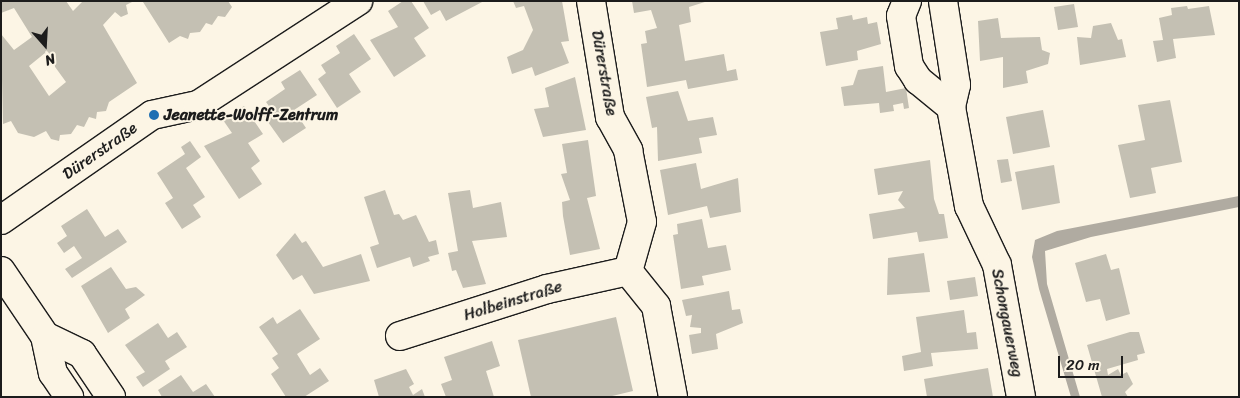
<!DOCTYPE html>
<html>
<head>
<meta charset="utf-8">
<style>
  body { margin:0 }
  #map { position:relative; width:1240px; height:398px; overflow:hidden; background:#fcf5e5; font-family:Sriracha,sans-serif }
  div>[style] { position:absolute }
  .water>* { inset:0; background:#b0aba1 }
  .building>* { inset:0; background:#c4c0b3 }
  .roads { filter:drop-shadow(1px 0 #1c1c1c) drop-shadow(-1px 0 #1c1c1c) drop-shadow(0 1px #1c1c1c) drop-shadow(0 -1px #1c1c1c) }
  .minor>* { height:28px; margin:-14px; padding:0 14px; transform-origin:14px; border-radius:14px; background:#fcf5e5 }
  .dots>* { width:14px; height:14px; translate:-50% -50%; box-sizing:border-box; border:2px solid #fcf5e5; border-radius:50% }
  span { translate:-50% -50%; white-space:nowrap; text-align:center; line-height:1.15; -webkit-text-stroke:4px #fcf5e5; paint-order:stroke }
  .street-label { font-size:16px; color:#1c1c1c }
  .poi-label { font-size:16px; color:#1c1c1c; font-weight:700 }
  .left { translate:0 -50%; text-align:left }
  .frame { position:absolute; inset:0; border:2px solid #1c1c1c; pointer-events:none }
  .north { position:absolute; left:20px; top:20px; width:50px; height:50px; -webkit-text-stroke:4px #fcf5e5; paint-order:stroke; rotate:161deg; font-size:14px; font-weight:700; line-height:20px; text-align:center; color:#1c1c1c }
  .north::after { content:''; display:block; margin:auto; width:18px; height:22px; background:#1c1c1c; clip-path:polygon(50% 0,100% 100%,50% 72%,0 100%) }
  .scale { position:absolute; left:1058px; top:356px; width:65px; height:22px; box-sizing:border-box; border:2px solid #1c1c1c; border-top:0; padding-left:6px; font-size:15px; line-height:18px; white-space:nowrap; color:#1c1c1c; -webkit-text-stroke:4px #fcf5e5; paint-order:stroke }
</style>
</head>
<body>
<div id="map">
  <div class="water">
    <div style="clip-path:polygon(1239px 196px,1239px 207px,1091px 237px,1045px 251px,1047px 284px,1080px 397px,1071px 397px,1039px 289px,1032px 257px,1035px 240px,1057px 231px)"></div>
  </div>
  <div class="building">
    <div style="clip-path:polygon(evenodd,1px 1px,66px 1px,73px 11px,83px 1px,134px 1px,126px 5px,128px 14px,121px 17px,115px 12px,103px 25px,137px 83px,109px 102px,106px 111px,97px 112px,96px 119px,89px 117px,84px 127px,77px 125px,71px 134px,60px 135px,59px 141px,51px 139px,46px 131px,34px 137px,18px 133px,11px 121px,3px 124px,1px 34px,14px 50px,32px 37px,14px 8px,1px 13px,1px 1px,45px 53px,66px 82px,49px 96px,29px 66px,45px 53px)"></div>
    <div style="clip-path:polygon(228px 1px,232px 7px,225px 17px,218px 16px,212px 25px,206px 23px,200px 32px,190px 33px,188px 39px,180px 36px,169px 43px,143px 2px)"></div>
    <div style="clip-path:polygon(403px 1px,411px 1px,429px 28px,414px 38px,426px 56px,394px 77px,370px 40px,398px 27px,388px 11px)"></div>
    <div style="clip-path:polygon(423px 1px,484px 1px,446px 21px,440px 10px,431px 15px)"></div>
    <div style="clip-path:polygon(513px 1px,562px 1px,569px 41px,561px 42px,569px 63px,535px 76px,532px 67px,512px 74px,507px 57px,523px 50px,533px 30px,524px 6px,516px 8px)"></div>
    <div style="clip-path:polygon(632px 1px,708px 1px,689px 7px,691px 22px,679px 25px,685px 61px,724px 54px,727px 71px,736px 69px,738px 80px,688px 89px,686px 80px,647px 87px,641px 44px,647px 43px,645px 31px,657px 28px,651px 10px,634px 13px)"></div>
    <div style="clip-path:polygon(1074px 4px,1078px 27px,1058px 30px,1054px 7px)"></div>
    <div style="clip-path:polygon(1187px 6px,1188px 9px,1209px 6px,1215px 35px,1173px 39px,1176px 58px,1157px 62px,1153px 41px,1163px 40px,1159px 18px,1172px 15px,1171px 8px)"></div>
    <div style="clip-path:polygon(852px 15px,853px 20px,867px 17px,868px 24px,877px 22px,881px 44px,857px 51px,858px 60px,826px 66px,820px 32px,838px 29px,836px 18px)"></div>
    <div style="clip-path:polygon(998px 18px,1001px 38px,1040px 37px,1042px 50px,1050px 53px,1048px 64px,1026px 71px,1028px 83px,1003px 88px,1003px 57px,980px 61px,978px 21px)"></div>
    <div style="clip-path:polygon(1111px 23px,1118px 40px,1122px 39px,1126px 57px,1080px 65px,1077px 37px,1091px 38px,1093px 26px)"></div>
    <div style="clip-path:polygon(354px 34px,371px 59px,349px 74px,361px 92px,337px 108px,318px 79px,326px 73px,321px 65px,340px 53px,336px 46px)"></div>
    <div style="clip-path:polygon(883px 66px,886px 92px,906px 88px,909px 108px,904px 109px,903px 103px,893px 105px,894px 111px,880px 113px,879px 103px,844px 106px,841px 87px,853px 85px,858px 70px)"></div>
    <div style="clip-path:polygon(300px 70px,317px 95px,294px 110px,306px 128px,283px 143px,263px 115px,271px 109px,266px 102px,285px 89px,281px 82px)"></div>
    <div style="clip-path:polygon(575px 77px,586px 130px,543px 137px,534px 109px,549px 107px,545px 88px)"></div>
    <div style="clip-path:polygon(678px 91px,688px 121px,713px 117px,717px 135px,699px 138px,702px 153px,658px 161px,657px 127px,652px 128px,646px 97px)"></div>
    <div style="clip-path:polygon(1170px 100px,1182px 162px,1151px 168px,1156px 193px,1130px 198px,1118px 145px,1145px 140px,1138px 105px)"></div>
    <div style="clip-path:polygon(244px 106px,263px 134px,248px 143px,260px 161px,251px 168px,262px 184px,239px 199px,204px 146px,232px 133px,223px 120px)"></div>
    <div style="clip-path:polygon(1043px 110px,1050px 147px,1013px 154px,1006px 117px)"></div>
    <div style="clip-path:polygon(588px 140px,596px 196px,587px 198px,600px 249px,570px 255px,563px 216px,562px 202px,570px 200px,561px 174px,567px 173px,562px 144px)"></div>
    <div style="clip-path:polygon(190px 141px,201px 157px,186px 168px,205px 197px,193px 205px,201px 217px,182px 229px,165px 203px,173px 198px,157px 173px,185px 154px,181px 147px)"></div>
    <div style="clip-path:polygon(1008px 159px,1012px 181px,1001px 183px,997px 160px)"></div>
    <div style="clip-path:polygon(930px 160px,934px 199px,939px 214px,944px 214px,948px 238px,919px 242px,917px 232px,873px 239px,869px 214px,905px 208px,898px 200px,903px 191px,878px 195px,874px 169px)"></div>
    <div style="clip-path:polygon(696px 163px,701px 189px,738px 178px,741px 212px,710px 218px,707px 206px,668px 215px,660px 170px)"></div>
    <div style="clip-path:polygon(1054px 165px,1060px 203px,1022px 210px,1015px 172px)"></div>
    <div style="clip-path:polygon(385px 190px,394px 215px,399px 214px,403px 220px,416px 215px,429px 242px,436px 240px,439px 254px,428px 257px,430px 261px,413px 267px,410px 257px,377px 268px,370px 247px,379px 244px,364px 197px)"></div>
    <div style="clip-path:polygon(470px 190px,473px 208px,501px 202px,507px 237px,472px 241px,486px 284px,463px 288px,456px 270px,452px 271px,448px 253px,458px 251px,448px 193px)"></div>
    <div style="clip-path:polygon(87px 209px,105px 237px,118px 229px,127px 242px,72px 278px,65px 269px,82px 258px,74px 246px,64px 253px,57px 243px,67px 236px,61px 226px)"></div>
    <div style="clip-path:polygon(702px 219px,708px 248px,726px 245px,731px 270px,702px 276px,704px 285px,681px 289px,673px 235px,678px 234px,677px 224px)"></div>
    <div style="clip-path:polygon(295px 233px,302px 243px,306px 241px,323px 267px,361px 254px,370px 281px,314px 294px,302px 275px,293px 280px,276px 255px)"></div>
    <div style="clip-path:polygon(924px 253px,930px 292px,887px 295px,888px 258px)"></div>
    <div style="clip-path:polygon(1106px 254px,1111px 270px,1119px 268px,1130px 314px,1106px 321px,1100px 299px,1086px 302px,1075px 263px)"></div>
    <div style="clip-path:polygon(111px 267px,126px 289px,136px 287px,145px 295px,125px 309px,130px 318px,108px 333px,81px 286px)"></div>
    <div style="clip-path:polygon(975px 277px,978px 296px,950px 300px,947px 281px)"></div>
    <div style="clip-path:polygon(729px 291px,732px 310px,740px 309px,743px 323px,716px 334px,718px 349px,692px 354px,689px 335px,701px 333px,701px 328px,690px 327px,692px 315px,686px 316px,682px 300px)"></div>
    <div style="clip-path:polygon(300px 309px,320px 339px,297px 354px,310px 375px,320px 368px,329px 381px,304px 397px,286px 397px,271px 374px,279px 368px,272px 358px,278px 354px,259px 327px,273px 317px,277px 324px)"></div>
    <div style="clip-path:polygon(964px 310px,967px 333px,976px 332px,978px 349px,931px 353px,933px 366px,904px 371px,902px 356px,921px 352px,916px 317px)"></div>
    <div style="clip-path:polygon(616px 317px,633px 391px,608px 397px,531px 397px,518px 340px)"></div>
    <div style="clip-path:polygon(158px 323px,168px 338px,177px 332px,187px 347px,165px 361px,170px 369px,143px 387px,136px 377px,145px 372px,125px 345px)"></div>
    <div style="clip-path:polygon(1130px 332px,1139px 332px,1145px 353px,1137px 355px,1138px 360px,1107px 369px,1108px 375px,1118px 369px,1121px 375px,1127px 372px,1133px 384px,1125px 392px,1128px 397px,1102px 397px,1087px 345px)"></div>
    <div style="clip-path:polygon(492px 341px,500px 366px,486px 371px,494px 397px,446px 397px,441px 384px,452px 380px,444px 357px)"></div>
    <div style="clip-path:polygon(988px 368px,993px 397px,927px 397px,924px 379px)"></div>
    <div style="clip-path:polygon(406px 369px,414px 384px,409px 387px,413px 395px,422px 389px,425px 397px,379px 397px,374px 380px)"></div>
    <div style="clip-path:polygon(181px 375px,193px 392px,206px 384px,215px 397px,162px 397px,158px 390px)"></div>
  </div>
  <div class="roads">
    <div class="minor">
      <div style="left:591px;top:1px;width:118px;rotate:80.7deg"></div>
      <div style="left:610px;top:117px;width:38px;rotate:61deg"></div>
      <div style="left:628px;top:150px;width:73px;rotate:79deg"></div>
      <div style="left:642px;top:222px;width:51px;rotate:105.9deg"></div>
      <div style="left:628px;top:271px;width:45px;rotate:51.3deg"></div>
      <div style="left:656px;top:306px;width:93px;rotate:79.4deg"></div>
      <div style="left:907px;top:1px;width:16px;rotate:112deg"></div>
      <div style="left:901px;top:16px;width:51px;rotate:80.9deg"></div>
      <div style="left:909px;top:66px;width:17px;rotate:57deg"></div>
      <div style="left:918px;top:80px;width:43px;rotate:39.3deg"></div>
      <div style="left:951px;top:107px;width:101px;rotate:79.7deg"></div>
      <div style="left:969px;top:206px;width:65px;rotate:64.6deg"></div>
      <div style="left:997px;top:265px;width:134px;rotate:79.7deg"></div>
      <div style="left:943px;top:1px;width:85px;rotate:81.2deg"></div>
      <div style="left:956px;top:85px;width:23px;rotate:103deg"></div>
      <div style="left:1px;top:220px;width:184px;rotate:-34.8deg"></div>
      <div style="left:152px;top:115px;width:47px;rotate:-12.3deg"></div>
      <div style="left:198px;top:105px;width:191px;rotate:-33deg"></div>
      <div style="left:1px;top:271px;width:78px;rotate:55.9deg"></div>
      <div style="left:45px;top:336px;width:38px;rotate:78deg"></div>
      <div style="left:53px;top:373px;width:29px;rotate:56deg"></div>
      <div style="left:45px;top:336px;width:41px;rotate:25.9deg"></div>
      <div style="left:82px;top:354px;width:52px;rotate:56deg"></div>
      <div style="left:400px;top:336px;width:154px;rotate:-17.7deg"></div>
      <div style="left:547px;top:289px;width:83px;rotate:-12.5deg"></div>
    </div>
  </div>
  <div class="dots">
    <div style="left:154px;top:115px;background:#1f6fb2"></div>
  </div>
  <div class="street-label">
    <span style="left:604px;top:73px;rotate:80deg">Dürerstraße</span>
    <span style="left:100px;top:151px;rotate:-35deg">Dürerstraße</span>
    <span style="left:513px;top:301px;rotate:-17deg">Holbeinstraße</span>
    <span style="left:1007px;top:323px;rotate:79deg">Schongauerweg</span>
  </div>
  <div class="poi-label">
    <span class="left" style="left:164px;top:115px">Jeanette-Wolff-Zentrum</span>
  </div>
  <div class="frame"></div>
  <div class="north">N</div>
  <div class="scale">20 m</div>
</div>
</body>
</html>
